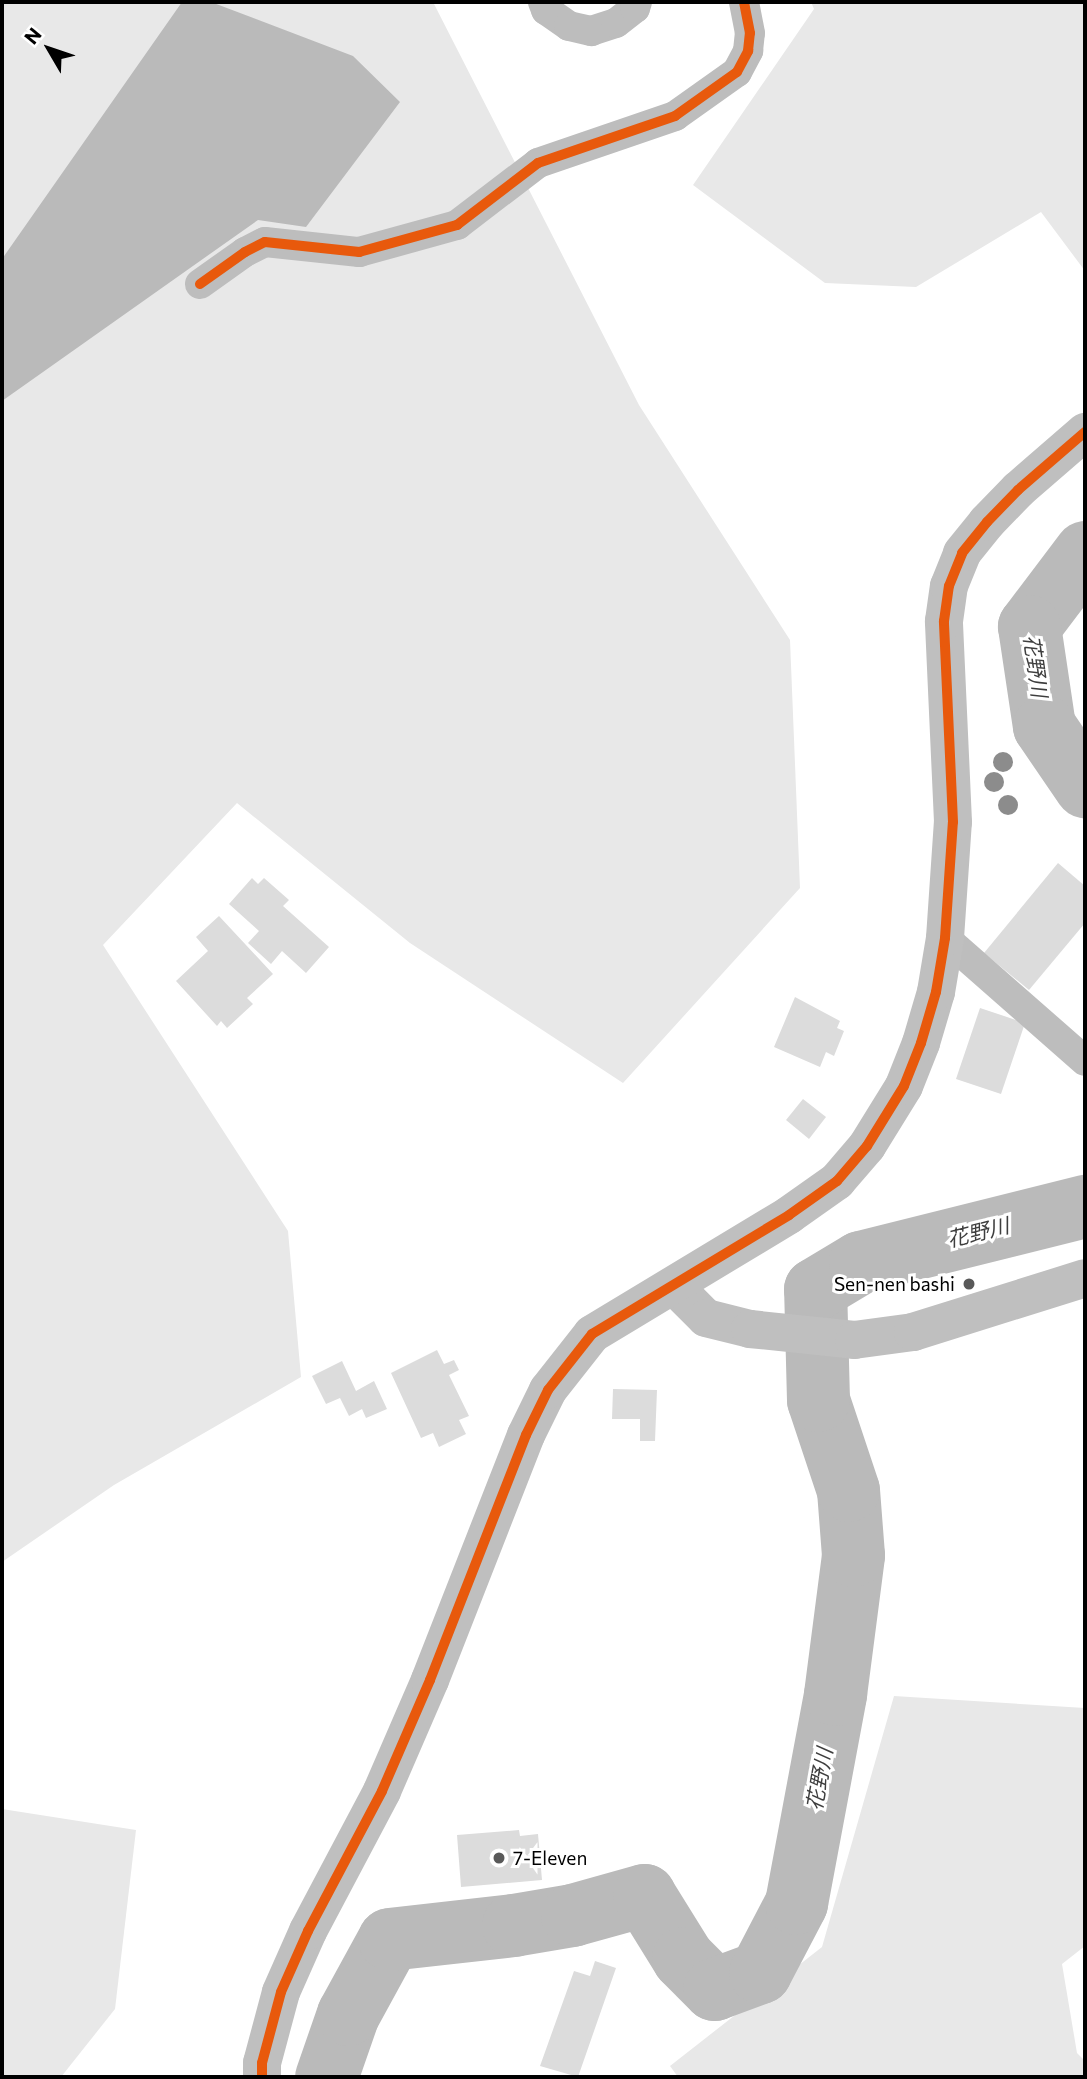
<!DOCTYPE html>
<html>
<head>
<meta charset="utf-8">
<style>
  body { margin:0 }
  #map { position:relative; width:1087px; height:2079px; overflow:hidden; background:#fff; font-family:Commissioner,"Noto Sans JP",sans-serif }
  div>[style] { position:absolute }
  .green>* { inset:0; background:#e8e8e8 }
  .water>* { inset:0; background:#bababa }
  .river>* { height:63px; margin:-31.5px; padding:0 31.5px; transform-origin:31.5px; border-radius:31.5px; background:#bababa }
  .building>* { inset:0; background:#dcdcdc }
  .street>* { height:30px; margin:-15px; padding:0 15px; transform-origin:15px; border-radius:15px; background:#bdbdbd }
  .secondary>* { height:38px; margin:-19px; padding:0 19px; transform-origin:19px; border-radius:19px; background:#bfbfbf }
  .cycleway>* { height:10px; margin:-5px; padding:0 5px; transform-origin:5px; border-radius:5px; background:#e8590c }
  .trees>* { width:20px; height:20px; margin:-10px; border-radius:50%; background:#8c8c8c }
  .dots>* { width:19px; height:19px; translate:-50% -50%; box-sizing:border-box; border:4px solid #fff; border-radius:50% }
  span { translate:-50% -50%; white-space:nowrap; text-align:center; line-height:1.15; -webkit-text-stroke:6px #fff; paint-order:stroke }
  .poi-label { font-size:19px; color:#000 }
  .right { translate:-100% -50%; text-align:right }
  .left { translate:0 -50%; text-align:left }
  .water-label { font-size:21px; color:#3e3e3e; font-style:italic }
  .frame { position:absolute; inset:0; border:4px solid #000; pointer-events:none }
  .north { position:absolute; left:14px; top:14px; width:70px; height:70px; -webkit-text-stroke:5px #fff; paint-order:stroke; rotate:309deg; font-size:19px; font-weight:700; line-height:28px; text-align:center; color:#000 }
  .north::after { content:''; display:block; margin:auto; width:24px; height:32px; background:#000; clip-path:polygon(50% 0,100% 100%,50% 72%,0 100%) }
</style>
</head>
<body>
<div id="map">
  <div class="green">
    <div style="clip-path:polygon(2px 2px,433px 2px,639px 405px,790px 640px,800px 888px,623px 1083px,410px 943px,237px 803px,103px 945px,288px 1231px,301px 1377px,114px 1485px,2px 1562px)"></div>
    <div style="clip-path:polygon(811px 2px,1085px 2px,1085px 271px,1041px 212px,916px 287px,825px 283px,693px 185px,814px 9px)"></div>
    <div style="clip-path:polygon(894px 1696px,1085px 1708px,1085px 1946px,1062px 1964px,1077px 2053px,1085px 2061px,1085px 2077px,678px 2077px,670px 2066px,822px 1947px)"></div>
    <div style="clip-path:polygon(2px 1809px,136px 1830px,115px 2009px,61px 2077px,2px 2077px)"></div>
  </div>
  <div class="water">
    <div style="clip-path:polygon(182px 2px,211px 2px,353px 56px,400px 102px,306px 227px,258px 220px,2px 401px,2px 259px)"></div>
  </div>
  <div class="river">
    <div style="left:1085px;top:552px;width:93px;rotate:127.1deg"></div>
    <div style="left:1029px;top:626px;width:101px;rotate:81.5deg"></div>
    <div style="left:1044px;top:726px;width:73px;rotate:55.7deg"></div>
    <div style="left:326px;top:2077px;width:67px;rotate:-70.8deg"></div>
    <div style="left:348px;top:2014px;width:85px;rotate:-61.3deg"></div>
    <div style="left:389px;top:1939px;width:125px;rotate:-6.4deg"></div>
    <div style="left:513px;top:1925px;width:60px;rotate:-9.6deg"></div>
    <div style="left:572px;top:1915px;width:75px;rotate:-15.5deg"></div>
    <div style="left:644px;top:1895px;width:74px;rotate:58.2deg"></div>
    <div style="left:683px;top:1958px;width:44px;rotate:45deg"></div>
    <div style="left:714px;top:1989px;width:49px;rotate:-20.3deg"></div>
    <div style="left:760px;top:1972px;width:78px;rotate:-62.4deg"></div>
    <div style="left:796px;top:1903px;width:213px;rotate:-79.4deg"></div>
    <div style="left:835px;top:1694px;width:140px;rotate:-82.6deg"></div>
    <div style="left:853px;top:1555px;width:65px;rotate:-94.4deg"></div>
    <div style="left:848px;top:1490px;width:95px;rotate:-108.4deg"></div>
    <div style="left:818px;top:1400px;width:111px;rotate:-91.5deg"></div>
    <div style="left:815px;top:1289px;width:52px;rotate:-31deg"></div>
    <div style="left:860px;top:1262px;width:232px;rotate:-14deg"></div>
  </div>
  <div class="building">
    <div style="clip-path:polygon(1058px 863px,1085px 886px,1085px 923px,1029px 990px,984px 953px)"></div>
    <div style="clip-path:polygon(252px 878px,258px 884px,264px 878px,289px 900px,283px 906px,329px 947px,306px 973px,282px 951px,271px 964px,248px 943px,259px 931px,229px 904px)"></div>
    <div style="clip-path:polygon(219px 916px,273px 974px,247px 998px,253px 1004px,227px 1028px,221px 1021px,217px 1026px,176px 981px,208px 951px,196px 937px)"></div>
    <div style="clip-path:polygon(795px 997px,840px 1021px,837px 1028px,844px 1031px,834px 1056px,826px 1052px,820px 1067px,774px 1047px)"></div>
    <div style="clip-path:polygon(980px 1008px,1025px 1023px,1001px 1094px,956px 1079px)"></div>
    <div style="clip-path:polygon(803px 1099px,826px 1117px,809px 1139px,786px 1120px)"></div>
    <div style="clip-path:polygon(437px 1350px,444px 1364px,454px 1360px,459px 1370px,449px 1375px,469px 1416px,459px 1420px,466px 1434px,439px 1447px,433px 1433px,421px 1438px,391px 1373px)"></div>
    <div style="clip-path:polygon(342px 1361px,356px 1391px,374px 1381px,387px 1409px,366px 1418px,362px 1409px,349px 1416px,340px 1398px,326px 1404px,312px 1376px)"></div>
    <div style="clip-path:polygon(613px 1389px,657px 1390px,655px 1441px,640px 1441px,640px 1419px,612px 1419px)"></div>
    <div style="clip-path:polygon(519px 1830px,520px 1836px,538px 1834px,542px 1880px,461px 1887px,457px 1835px)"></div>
    <div style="clip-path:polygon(595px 1961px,616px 1968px,578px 2077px,540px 2066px,574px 1971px,590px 1976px)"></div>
  </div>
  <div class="street">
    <div style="left:543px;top:2px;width:9px;rotate:69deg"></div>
    <div style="left:546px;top:10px;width:28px;rotate:35deg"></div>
    <div style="left:569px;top:26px;width:23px;rotate:13deg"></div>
    <div style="left:591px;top:31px;width:26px;rotate:-18deg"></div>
    <div style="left:616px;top:23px;width:24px;rotate:-38deg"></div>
    <div style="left:635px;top:8px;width:6px;rotate:-72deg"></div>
    <div style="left:200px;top:284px;width:55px;rotate:-35.4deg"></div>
    <div style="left:245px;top:252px;width:22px;rotate:-27deg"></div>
    <div style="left:265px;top:242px;width:95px;rotate:6.1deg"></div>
    <div style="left:359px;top:252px;width:102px;rotate:-15.4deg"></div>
    <div style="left:457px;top:225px;width:102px;rotate:-37.4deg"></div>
    <div style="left:538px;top:163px;width:145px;rotate:-18.9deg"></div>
    <div style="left:675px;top:116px;width:76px;rotate:-35.4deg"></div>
    <div style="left:737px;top:72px;width:24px;rotate:-62deg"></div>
    <div style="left:748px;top:51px;width:18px;rotate:-84deg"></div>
    <div style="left:750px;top:33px;width:32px;rotate:-101deg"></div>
    <div style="left:945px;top:938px;width:186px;rotate:41.3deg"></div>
  </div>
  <div class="secondary">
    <div style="left:674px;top:1286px;width:45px;rotate:45deg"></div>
    <div style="left:706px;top:1318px;width:45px;rotate:14deg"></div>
    <div style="left:750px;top:1329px;width:105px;rotate:6deg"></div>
    <div style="left:854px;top:1340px;width:60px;rotate:-7.7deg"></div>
    <div style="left:913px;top:1332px;width:180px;rotate:-17.4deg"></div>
    <div style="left:262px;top:2077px;width:14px;rotate:-90deg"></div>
    <div style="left:262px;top:2063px;width:73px;rotate:-75deg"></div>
    <div style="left:281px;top:1992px;width:67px;rotate:-66.1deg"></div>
    <div style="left:308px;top:1931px;width:158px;rotate:-62.1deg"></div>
    <div style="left:382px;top:1791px;width:121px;rotate:-66.6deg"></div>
    <div style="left:430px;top:1680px;width:263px;rotate:-68.6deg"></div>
    <div style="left:526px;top:1435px;width:50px;rotate:-63.9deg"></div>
    <div style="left:548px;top:1390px;width:71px;rotate:-51.8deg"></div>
    <div style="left:592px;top:1334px;width:230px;rotate:-31.1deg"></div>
    <div style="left:789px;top:1215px;width:59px;rotate:-35.3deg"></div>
    <div style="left:837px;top:1181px;width:46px;rotate:-49.4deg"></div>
    <div style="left:867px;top:1146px;width:70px;rotate:-58.3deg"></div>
    <div style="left:904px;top:1086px;width:46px;rotate:-68.4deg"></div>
    <div style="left:921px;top:1043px;width:53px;rotate:-73.6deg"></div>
    <div style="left:936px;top:992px;width:55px;rotate:-80.5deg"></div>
    <div style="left:945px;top:938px;width:116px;rotate:-86.1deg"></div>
    <div style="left:953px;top:822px;width:201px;rotate:-92.6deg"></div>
    <div style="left:944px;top:621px;width:35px;rotate:-82deg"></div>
    <div style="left:949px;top:586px;width:35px;rotate:-68deg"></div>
    <div style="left:962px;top:553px;width:40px;rotate:-51deg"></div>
    <div style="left:987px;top:522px;width:45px;rotate:-45.9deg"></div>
    <div style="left:1018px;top:490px;width:89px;rotate:-40.9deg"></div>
  </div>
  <div class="cycleway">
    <div style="left:200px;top:284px;width:55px;rotate:-35.4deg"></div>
    <div style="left:245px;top:252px;width:22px;rotate:-27deg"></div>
    <div style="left:265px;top:242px;width:95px;rotate:6.1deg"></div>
    <div style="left:359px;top:252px;width:102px;rotate:-15.4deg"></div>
    <div style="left:457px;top:225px;width:102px;rotate:-37.4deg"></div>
    <div style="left:538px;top:163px;width:145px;rotate:-18.9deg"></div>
    <div style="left:675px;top:116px;width:76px;rotate:-35.4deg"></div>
    <div style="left:737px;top:72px;width:24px;rotate:-62deg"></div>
    <div style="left:748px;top:51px;width:18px;rotate:-84deg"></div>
    <div style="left:750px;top:33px;width:32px;rotate:-101deg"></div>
    <div style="left:262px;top:2077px;width:14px;rotate:-90deg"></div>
    <div style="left:262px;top:2063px;width:73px;rotate:-75deg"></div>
    <div style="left:281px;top:1992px;width:67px;rotate:-66.1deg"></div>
    <div style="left:308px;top:1931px;width:158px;rotate:-62.1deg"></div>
    <div style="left:382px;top:1791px;width:121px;rotate:-66.6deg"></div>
    <div style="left:430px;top:1680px;width:263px;rotate:-68.6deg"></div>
    <div style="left:526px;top:1435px;width:50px;rotate:-63.9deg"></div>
    <div style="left:548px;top:1390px;width:71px;rotate:-51.8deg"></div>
    <div style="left:592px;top:1334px;width:230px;rotate:-31.1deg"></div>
    <div style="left:789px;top:1215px;width:59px;rotate:-35.3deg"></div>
    <div style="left:837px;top:1181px;width:46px;rotate:-49.4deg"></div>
    <div style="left:867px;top:1146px;width:70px;rotate:-58.3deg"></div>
    <div style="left:904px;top:1086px;width:46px;rotate:-68.4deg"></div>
    <div style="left:921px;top:1043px;width:53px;rotate:-73.6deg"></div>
    <div style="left:936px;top:992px;width:55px;rotate:-80.5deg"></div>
    <div style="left:945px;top:938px;width:116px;rotate:-86.1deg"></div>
    <div style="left:953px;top:822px;width:201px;rotate:-92.6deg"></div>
    <div style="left:944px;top:621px;width:35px;rotate:-82deg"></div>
    <div style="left:949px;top:586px;width:35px;rotate:-68deg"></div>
    <div style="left:962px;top:553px;width:40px;rotate:-51deg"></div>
    <div style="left:987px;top:522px;width:45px;rotate:-45.9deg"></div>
    <div style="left:1018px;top:490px;width:89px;rotate:-40.9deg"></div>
  </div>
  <div class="trees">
    <div style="left:1003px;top:762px"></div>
    <div style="left:994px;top:782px"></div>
    <div style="left:1008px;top:805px"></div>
  </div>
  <div class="dots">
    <div style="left:969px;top:1284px;background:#595959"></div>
    <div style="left:499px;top:1858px;background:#595959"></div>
  </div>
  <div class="poi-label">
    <span class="right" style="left:955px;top:1284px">Sen-nen bashi</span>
    <span class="left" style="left:513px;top:1858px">7-Eleven</span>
  </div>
  <div class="water-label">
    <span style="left:1036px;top:666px;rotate:82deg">花野川</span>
    <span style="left:978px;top:1232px;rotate:-14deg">花野川</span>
    <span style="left:819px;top:1779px;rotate:-80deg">花野川</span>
  </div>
  <div class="frame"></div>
  <div class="north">N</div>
</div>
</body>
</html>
